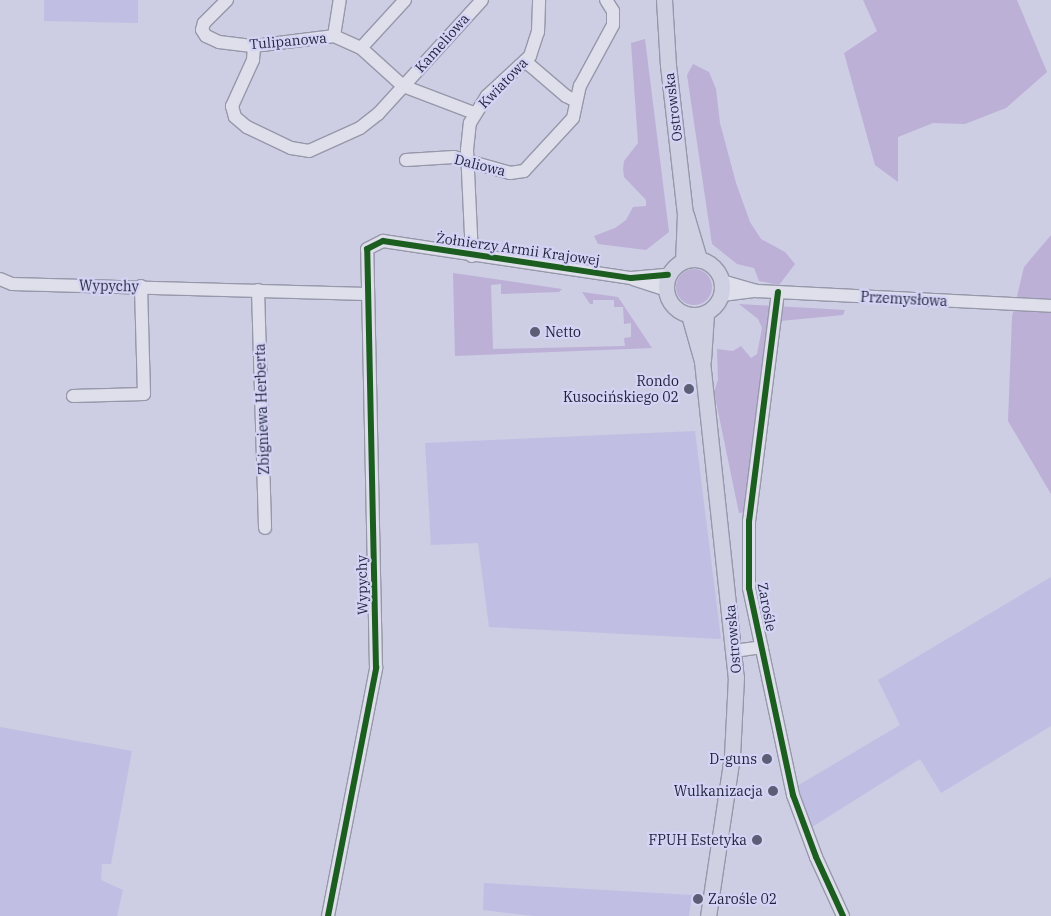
<!DOCTYPE html>
<html>
<head>
<meta charset="utf-8">
<style>
  body { margin:0 }
  #map { position:relative; width:1051px; height:916px; overflow:hidden; background:#cdcde4; font-family:"IBM Plex Serif",serif }
  div>[style] { position:absolute }
  .farmland>* { inset:0; background:#c1bee3 }
  .green>* { inset:0; background:#bcb0d6 }
  .round { border-radius:50% }
  .roads { filter:drop-shadow(1px 0 #9698a9) drop-shadow(-1px 0 #9698a9) drop-shadow(0 1px #9698a9) drop-shadow(0 -1px #9698a9) }
  .minor>* { height:12px; margin:-6px; padding:0 6px; transform-origin:6px; border-radius:6px; background:#dfdfec }
  .major>* { height:15px; margin:-7.5px; padding:0 7.5px; transform-origin:7.5px; border-radius:7.5px; background:#d0d0e3 }
  .major>.ring { margin:-7.5px; padding:0; box-sizing:content-box; background:none; border:15px solid #d0d0e3; border-radius:50% }
  .cycleway>* { height:6px; margin:-3px; padding:0 3px; transform-origin:3px; border-radius:3px; background:#1b5e20 }
  .dots>* { width:14px; height:14px; translate:-50% -50%; box-sizing:border-box; border:2px solid #d4d3f5; border-radius:50% }
  span { translate:-50% -50%; white-space:nowrap; text-align:center; line-height:1.15; -webkit-text-stroke:4.5px #d4d3f5; paint-order:stroke }
  .street-label { font-size:14px; color:#1e2337 }
  .poi-label { font-size:14px; color:#1e2337 }
  .left { translate:0 -50%; text-align:left }
  .right { translate:-100% -50%; text-align:right }
</style>
</head>
<body>
<div id="map">
  <div class="farmland">
    <div style="clip-path:polygon(44px 0,138px 0,138px 23px,44px 21px)"></div>
    <div style="clip-path:polygon(695px 431px,721px 639px,489px 627px,478px 543px,431px 545px,425px 443px)"></div>
    <div style="clip-path:polygon(1051px 577px,1051px 726px,941px 793px,920px 759px,812px 827px,797px 786px,900px 725px,878px 680px)"></div>
    <div style="clip-path:polygon(0 727px,132px 751px,111px 864px,102px 864px,101px 880px,123px 890px,117px 916px,0 916px)"></div>
    <div style="clip-path:polygon(484px 883px,692px 895px,689px 916px,534px 916px,483px 910px)"></div>
  </div>
  <div class="green">
    <div style="clip-path:polygon(863px 0,1017px 0,1047px 72px,1006px 108px,965px 124px,933px 123px,898px 137px,898px 182px,875px 165px,844px 53px,877px 31px)"></div>
    <div style="clip-path:polygon(645px 39px,669px 232px,646px 250px,598px 244px,594px 236px,615px 228px,626px 220px,633px 207px,646px 206px,646px 200px,624px 177px,623px 169px,624px 161px,638px 143px,631px 43px)"></div>
    <div style="clip-path:polygon(693px 64px,709px 72px,716px 89px,720px 123px,736px 183px,750px 222px,761px 239px,785px 252px,795px 264px,779px 285px,759px 281px,754px 268px,737px 264px,712px 244px,687px 75px)"></div>
    <div style="clip-path:polygon(1051px 235px,1051px 494px,1008px 421px,1012px 317px,1024px 267px)"></div>
    <div class="round" style="left:676px;top:269px;width:36px;height:36px"></div>
    <div style="clip-path:polygon(453px 273px,562px 289px,559px 292px,501px 294px,501px 284px,491px 285px,493px 349px,625px 346px,624px 338px,631px 337px,631px 323px,624px 324px,623px 307px,614px 307px,614px 300px,593px 300px,593px 304px,590px 304px,582px 292px,618px 297px,652px 348px,455px 356px)"></div>
    <div style="clip-path:polygon(739px 304px,845px 310px,843px 315px,780px 321px,748px 512px,739px 513px,714px 392px,718px 380px,717px 349px,733px 351px,741px 346px,751px 358px,757px 354px,762px 328px,758px 319px)"></div>
  </div>
  <div class="roads">
    <div class="minor">
      <div style="left:227px;top:0;width:33px;rotate:135deg"></div>
      <div style="left:204px;top:23px;width:7px;rotate:106deg"></div>
      <div style="left:202px;top:30px;width:7px;rotate:56deg"></div>
      <div style="left:206px;top:36px;width:14px;rotate:25deg"></div>
      <div style="left:219px;top:42px;width:35px;rotate:7deg"></div>
      <div style="left:254px;top:46px;width:81px;rotate:-7.1deg"></div>
      <div style="left:334px;top:36px;width:30px;rotate:24deg"></div>
      <div style="left:361px;top:48px;width:57px;rotate:42.1deg"></div>
      <div style="left:403px;top:86px;width:76px;rotate:20.8deg"></div>
      <div style="left:334px;top:36px;width:36px;rotate:-81deg"></div>
      <div style="left:254px;top:46px;width:14px;rotate:94deg"></div>
      <div style="left:253px;top:60px;width:51px;rotate:114.5deg"></div>
      <div style="left:232px;top:106px;width:11px;rotate:75deg"></div>
      <div style="left:235px;top:117px;width:16px;rotate:40deg"></div>
      <div style="left:247px;top:127px;width:49px;rotate:25.5deg"></div>
      <div style="left:291px;top:148px;width:18px;rotate:9deg"></div>
      <div style="left:309px;top:151px;width:56px;rotate:-24.3deg"></div>
      <div style="left:360px;top:128px;width:23px;rotate:-38deg"></div>
      <div style="left:378px;top:114px;width:154px;rotate:-47.6deg"></div>
      <div style="left:361px;top:48px;width:65px;rotate:-47.5deg"></div>
      <div style="left:525px;top:61px;width:54px;rotate:40.5deg"></div>
      <div style="left:566px;top:96px;width:11px;rotate:27deg"></div>
      <div style="left:406px;top:160px;width:48px;rotate:-3.6deg"></div>
      <div style="left:454px;top:157px;width:58px;rotate:15.9deg"></div>
      <div style="left:510px;top:173px;width:14px;rotate:-8deg"></div>
      <div style="left:524px;top:171px;width:72px;rotate:-47.2deg"></div>
      <div style="left:573px;top:118px;width:33px;rotate:-78deg"></div>
      <div style="left:580px;top:86px;width:69px;rotate:-61.6deg"></div>
      <div style="left:613px;top:25px;width:14px;rotate:-90deg"></div>
      <div style="left:613px;top:11px;width:13px;rotate:-122deg"></div>
      <div style="left:472px;top:256px;width:106px;rotate:-92.7deg"></div>
      <div style="left:467px;top:150px;width:27px;rotate:-84deg"></div>
      <div style="left:470px;top:123px;width:32px;rotate:-58deg"></div>
      <div style="left:487px;top:96px;width:59px;rotate:-42.9deg"></div>
      <div style="left:530px;top:56px;width:25px;rotate:-72deg"></div>
      <div style="left:538px;top:32px;width:32px;rotate:-88deg"></div>
      <div style="left:0;top:279px;width:13px;rotate:23deg"></div>
      <div style="left:12px;top:284px;width:355px;rotate:1.6deg"></div>
      <div style="left:633px;top:279px;width:35px;rotate:18deg"></div>
      <div style="left:722px;top:281px;width:37px;rotate:16deg"></div>
      <div style="left:758px;top:291px;width:293px;rotate:2.9deg"></div>
      <div style="left:258px;top:290px;width:238px;rotate:88.3deg"></div>
      <div style="left:778px;top:292px;width:231px;rotate:97.2deg"></div>
      <div style="left:749px;top:521px;width:67px;rotate:90deg"></div>
      <div style="left:749px;top:588px;width:212px;rotate:78deg"></div>
      <div style="left:793px;top:795px;width:66px;rotate:69.6deg"></div>
      <div style="left:816px;top:857px;width:65px;rotate:65.4deg"></div>
      <div style="left:722px;top:295px;width:34px;rotate:-7deg"></div>
      <div style="left:73px;top:396px;width:71px;rotate:-1.6deg"></div>
      <div style="left:144px;top:394px;width:108px;rotate:-91.6deg"></div>
      <div style="left:734px;top:651px;width:28px;rotate:-8deg"></div>
      <div style="left:328px;top:916px;width:253px;rotate:-79deg"></div>
      <div style="left:376px;top:668px;width:419px;rotate:-91.2deg"></div>
      <div style="left:367px;top:249px;width:18px;rotate:-27deg"></div>
      <div style="left:383px;top:241px;width:251px;rotate:8.5deg"></div>
      <div style="left:631px;top:278px;width:37px;rotate:-5deg"></div>
    </div>
    <div class="major">
      <div style="left:664px;top:0;width:65px;rotate:86.5deg"></div>
      <div style="left:668px;top:65px;width:150px;rotate:83.5deg"></div>
      <div style="left:685px;top:214px;width:47px;rotate:92.4deg"></div>
      <div style="left:686px;top:215px;width:46px;rotate:73.5deg"></div>
      <div class="ring" style="left:666px;top:259px;width:41px;height:41px"></div>
      <div style="left:689px;top:315px;width:48px;rotate:74.2deg"></div>
      <div style="left:702px;top:361px;width:318px;rotate:83.9deg"></div>
      <div style="left:736px;top:677px;width:79px;rotate:92.9deg"></div>
      <div style="left:732px;top:756px;width:162px;rotate:98.5deg"></div>
      <div style="left:703px;top:360px;width:47px;rotate:-86.3deg"></div>
    </div>
  </div>
  <div class="cycleway">
    <div style="left:778px;top:292px;width:231px;rotate:97.2deg"></div>
    <div style="left:749px;top:521px;width:67px;rotate:90deg"></div>
    <div style="left:749px;top:588px;width:212px;rotate:78deg"></div>
    <div style="left:793px;top:795px;width:66px;rotate:69.6deg"></div>
    <div style="left:816px;top:857px;width:65px;rotate:65.4deg"></div>
    <div style="left:328px;top:916px;width:253px;rotate:-79deg"></div>
    <div style="left:376px;top:668px;width:419px;rotate:-91.2deg"></div>
    <div style="left:367px;top:249px;width:18px;rotate:-27deg"></div>
    <div style="left:383px;top:241px;width:251px;rotate:8.5deg"></div>
    <div style="left:631px;top:278px;width:37px;rotate:-5deg"></div>
  </div>
  <div class="dots">
    <div style="left:535px;top:332px;background:#5b5e74"></div>
    <div style="left:689px;top:389px;background:#5b5e74"></div>
    <div style="left:767px;top:759px;background:#5b5e74"></div>
    <div style="left:773px;top:791px;background:#5b5e74"></div>
    <div style="left:757px;top:840px;background:#5b5e74"></div>
    <div style="left:698px;top:899px;background:#5b5e74"></div>
  </div>
  <div class="street-label">
    <span style="left:288px;top:41px;rotate:-5deg">Tulipanowa</span>
    <span style="left:442px;top:43px;rotate:-48deg">Kameliowa</span>
    <span style="left:503px;top:83px;rotate:-46deg">Kwiatowa</span>
    <span style="left:673px;top:107px;rotate:-97deg">Ostrowska</span>
    <span style="left:480px;top:165px;rotate:14deg">Daliowa</span>
    <span style="left:518px;top:249px;rotate:8deg">Żołnierzy Armii Krajowej</span>
    <span style="left:109px;top:286px;rotate:1deg">Wypychy</span>
    <span style="left:904px;top:299px;rotate:3deg">Przemysłowa</span>
    <span style="left:262px;top:409px;rotate:-92deg">Zbigniewa Herberta</span>
    <span style="left:362px;top:585px;rotate:-91deg">Wypychy</span>
    <span style="left:767px;top:607px;rotate:79deg">Zarośle</span>
    <span style="left:733px;top:639px;rotate:-95deg">Ostrowska</span>
  </div>
  <div class="poi-label">
    <span class="left" style="left:545px;top:332px">Netto</span>
    <span class="right" style="left:679px;top:389px">Rondo<br>Kusocińskiego 02</span>
    <span class="right" style="left:757px;top:759px">D-guns</span>
    <span class="right" style="left:763px;top:791px">Wulkanizacja</span>
    <span class="right" style="left:747px;top:840px">FPUH Estetyka</span>
    <span class="left" style="left:708px;top:899px">Zarośle 02</span>
  </div>
</div>
</body>
</html>
